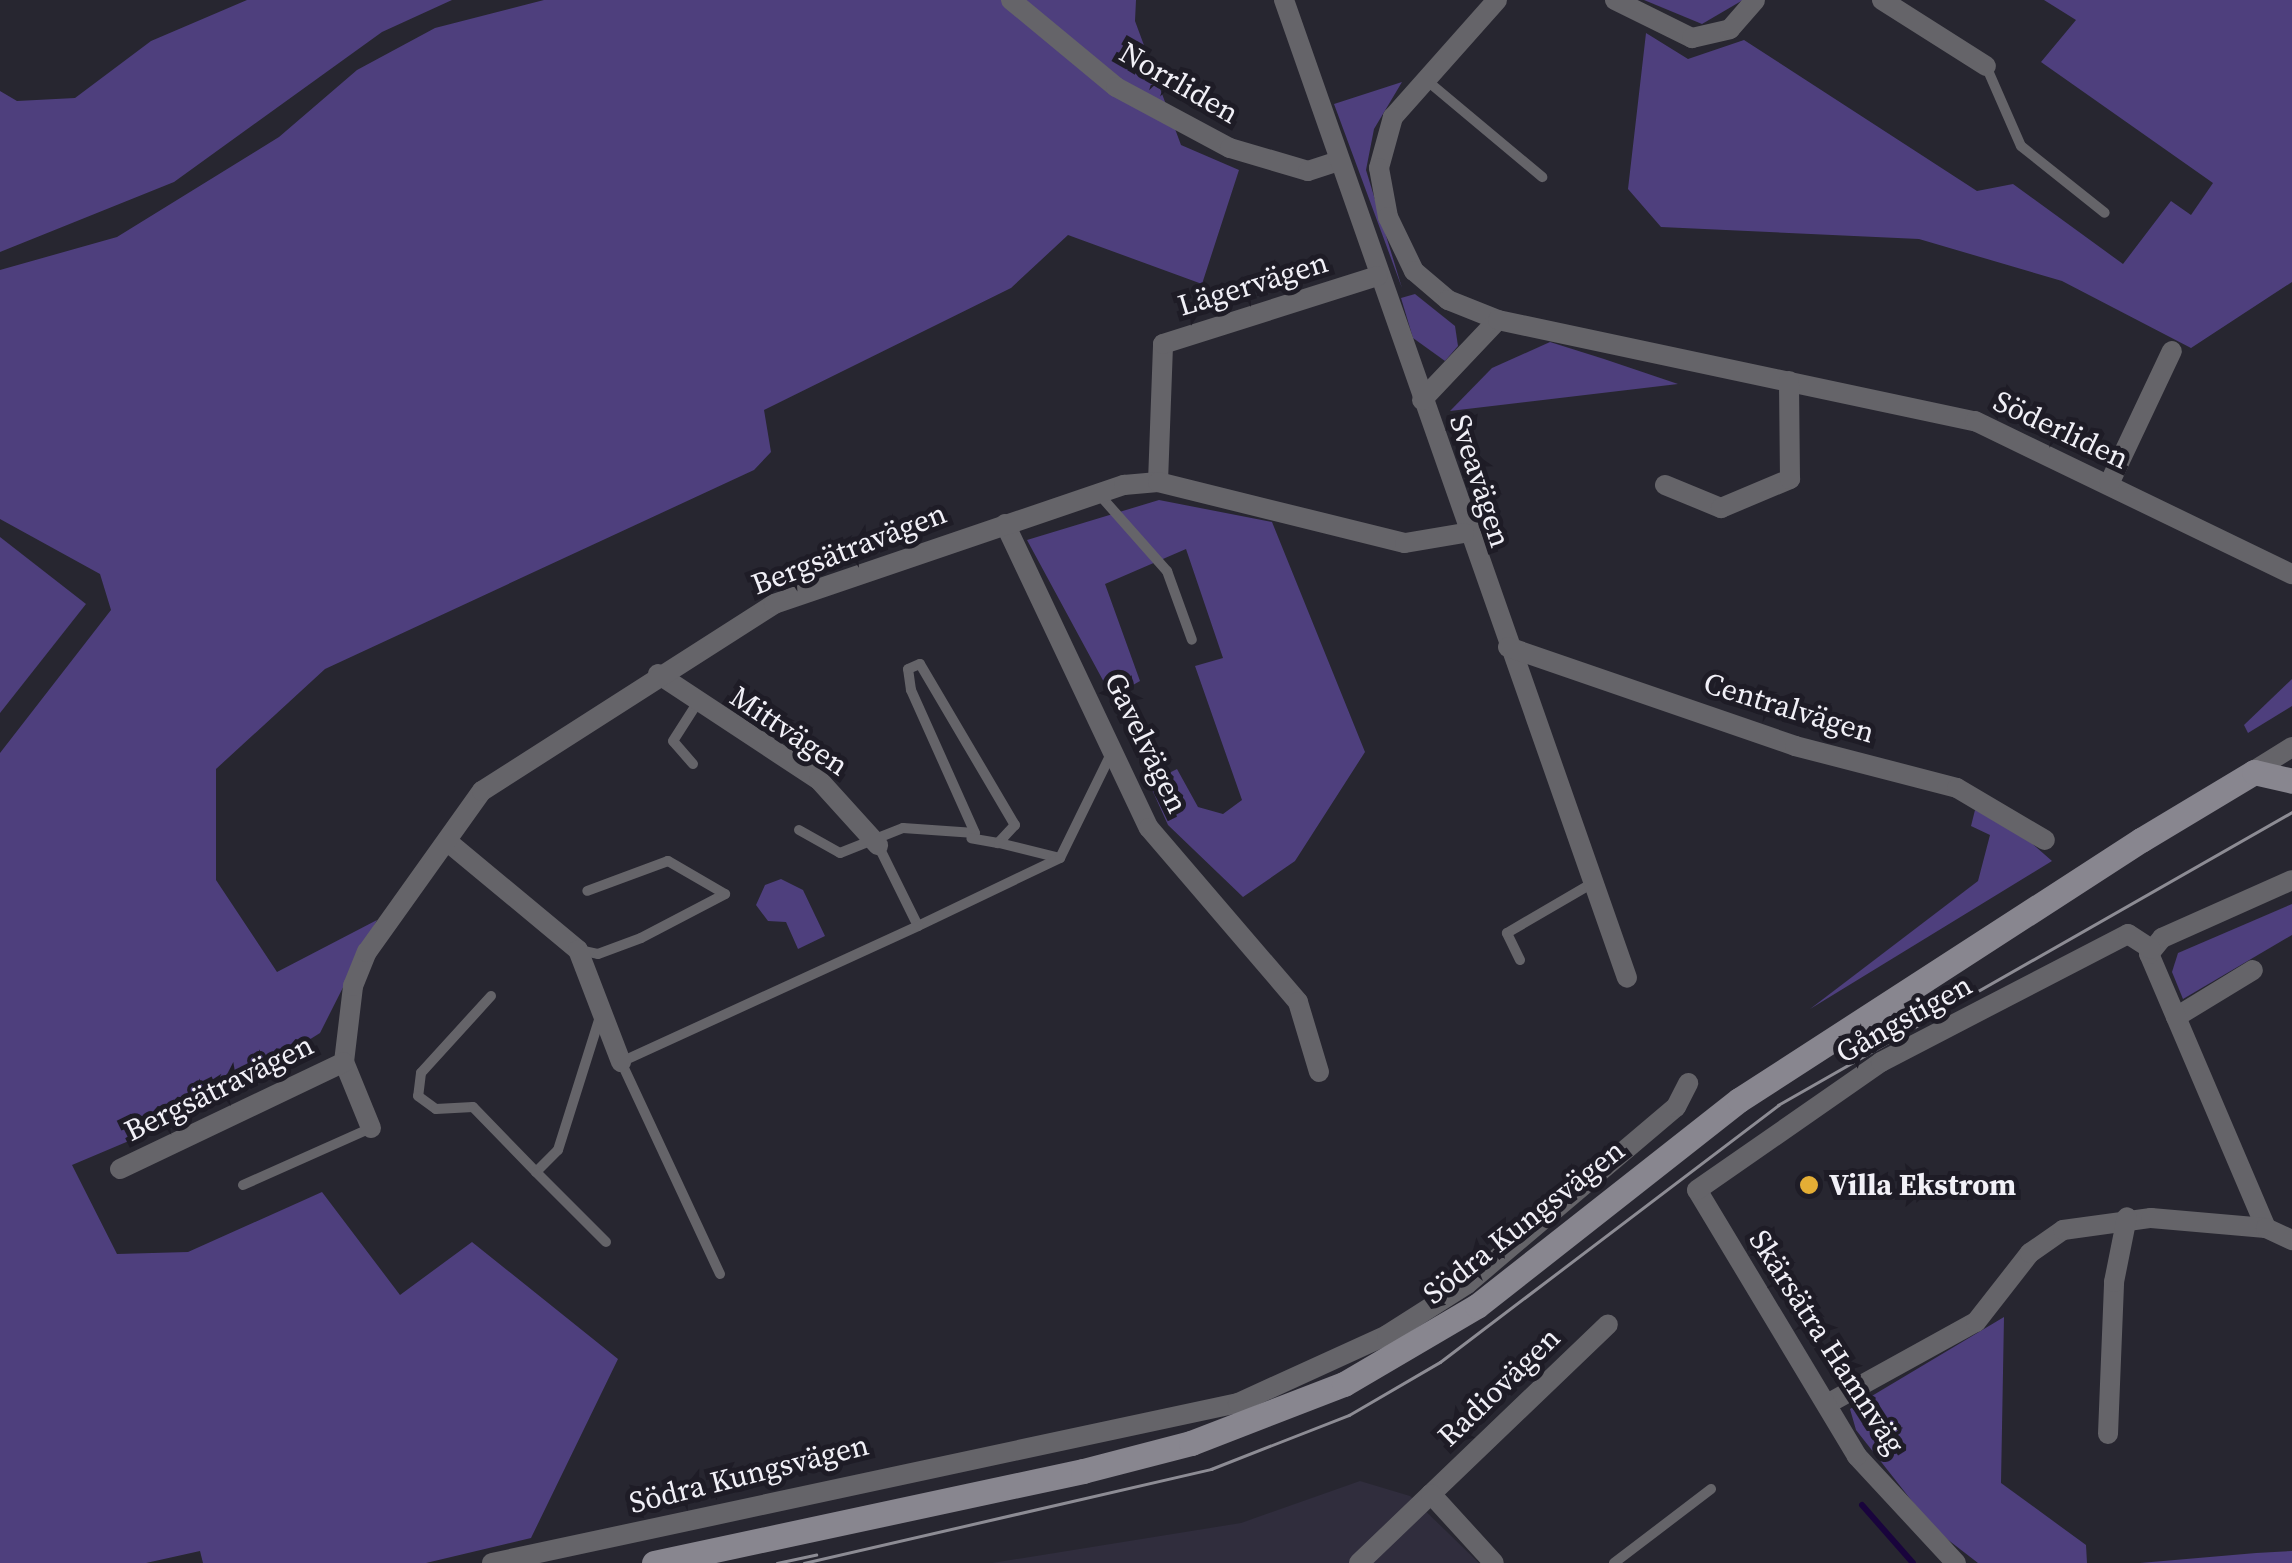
<!DOCTYPE html>
<html>
<head>
<meta charset="utf-8">
<style>
  body { margin:0 }
  #map { position:relative; width:2292px; height:1563px; overflow:hidden; background:#272630; font-family:"Source Serif 4",serif }
  div>[style] { position:absolute }
  .built>* { inset:0; background:#302d3d }
  .green>* { inset:0; background:#4e3f7d }
  .stream>* { height:6px; margin:-3px; padding:0 3px; transform-origin:3px; border-radius:3px; background:#19043c }
  .service>* { height:10px; margin:-5px; padding:0 5px; transform-origin:5px; border-radius:5px; background:#656469 }
  .minor>* { height:20px; margin:-10px; padding:0 10px; transform-origin:10px; border-radius:10px; background:#656469 }
  .secondary>* { height:25px; margin:-12.5px; padding:0 12.5px; transform-origin:12.5px; border-radius:12.5px; background:#88868f }
  .tram>* { height:2.5px; margin:-1.25px; padding:0 1.25px; transform-origin:1.25px; border-radius:1.25px; background:#8d8c94 }
  .dots>* { width:28px; height:28px; translate:-50% -50%; box-sizing:border-box; border:5px solid #1e1c26; border-radius:50% }
  span { translate:-50% -50%; white-space:nowrap; text-align:center; line-height:1.15; -webkit-text-stroke:10px #1e1c26; paint-order:stroke }
  .street-label { font-size:30px; color:#f1f0f7 }
  .poi-label { font-size:30px; color:#f1f0f7; font-weight:700 }
  .left { translate:0 -50%; text-align:left }
</style>
</head>
<body>
<div id="map">
  <div class="built">
    <div style="clip-path:polygon(1360px 1481px,1410px 1496px,1479px 1563px,992px 1563px,1241px 1523px)"></div>
  </div>
  <div class="green">
    <div style="clip-path:polygon(247px 0,452px 0,382px 32px,174px 182px,0 252px,0 91px,17px 101px,75px 98px,151px 41px)"></div>
    <div style="clip-path:polygon(544px 0,1136px 0,1135px 21px,1181px 145px,1239px 170px,1202px 284px,1068px 235px,1011px 288px,764px 410px,771px 452px,754px 470px,325px 669px,216px 769px,216px 880px,277px 972px,377px 920px,320px 1033px,188px 1116px,72px 1165px,117px 1254px,188px 1252px,322px 1192px,400px 1295px,472px 1242px,618px 1359px,531px 1538px,426px 1563px,203px 1563px,200px 1551px,146px 1563px,0 1563px,0 753px,111px 610px,100px 574px,0 519px,0 270px,117px 237px,279px 137px,357px 70px,435px 28px)"></div>
    <div style="clip-path:polygon(1644px 0,1743px 0,1702px 24px)"></div>
    <div style="clip-path:polygon(2044px 0,2292px 0,2292px 282px,2191px 348px,2062px 281px,1919px 239px,1661px 227px,1628px 189px,1646px 33px,1688px 59px,1744px 40px,1977px 191px,2013px 184px,2123px 264px,2171px 201px,2191px 215px,2213px 183px,2041px 62px,2076px 20px)"></div>
    <div style="clip-path:polygon(1402px 82px,1374px 129px,1366px 170px,1402px 288px,1334px 104px)"></div>
    <div style="clip-path:polygon(1415px 294px,1455px 326px,1458px 346px,1445px 361px,1413px 338px,1401px 298px)"></div>
    <div style="clip-path:polygon(1550px 342px,1604px 359px,1678px 384px,1450px 411px,1492px 368px)"></div>
    <div style="clip-path:polygon(1159px 500px,1272px 522px,1365px 752px,1295px 861px,1243px 897px,1168px 825px,1149px 783px,1177px 769px,1198px 807px,1223px 814px,1242px 800px,1195px 666px,1223px 658px,1186px 549px,1105px 584px,1140px 681px,1112px 697px,1027px 540px)"></div>
    <div style="clip-path:polygon(0 537px,86px 604px,0 713px)"></div>
    <div style="clip-path:polygon(2292px 679px,2292px 706px,2248px 733px,2244px 725px)"></div>
    <div style="clip-path:polygon(1975px 810px,2010px 824px,2052px 861px,1810px 1009px,1978px 881px,1990px 835px,1971px 826px)"></div>
    <div style="clip-path:polygon(781px 879px,803px 890px,825px 936px,798px 949px,786px 922px,768px 921px,756px 905px,765px 885px)"></div>
    <div style="clip-path:polygon(2292px 904px,2292px 935px,2183px 999px,2172px 972px,2178px 953px)"></div>
    <div style="clip-path:polygon(2004px 1317px,2001px 1483px,2086px 1545px,2087px 1563px,1978px 1563px,1934px 1529px,1856px 1430px,1850px 1409px)"></div>
    <div style="clip-path:polygon(2292px 1551px,2292px 1563px,2140px 1563px,2256px 1553px)"></div>
  </div>
  <div class="stream">
    <div style="left:1862px;top:1505px;width:77px;rotate:48.7deg"></div>
  </div>
  <div class="service">
    <div style="left:1986px;top:66px;width:87px;rotate:66.4deg"></div>
    <div style="left:2021px;top:146px;width:107px;rotate:38.6deg"></div>
    <div style="left:1425px;top:79px;width:153px;rotate:39.9deg"></div>
    <div style="left:1097px;top:492px;width:106px;rotate:48.5deg"></div>
    <div style="left:1167px;top:571px;width:73px;rotate:70.1deg"></div>
    <div style="left:693px;top:764px;width:30px;rotate:-131deg"></div>
    <div style="left:673px;top:741px;width:43px;rotate:-57.4deg"></div>
    <div style="left:799px;top:830px;width:47px;rotate:29.3deg"></div>
    <div style="left:840px;top:853px;width:68px;rotate:-21.6deg"></div>
    <div style="left:903px;top:828px;width:72px;rotate:4deg"></div>
    <div style="left:975px;top:833px;width:157px;rotate:-114.1deg"></div>
    <div style="left:911px;top:690px;width:21px;rotate:-98deg"></div>
    <div style="left:908px;top:669px;width:13px;rotate:-23deg"></div>
    <div style="left:920px;top:664px;width:187px;rotate:59.5deg"></div>
    <div style="left:1015px;top:825px;width:25px;rotate:133deg"></div>
    <div style="left:998px;top:843px;width:27px;rotate:-170deg"></div>
    <div style="left:999px;top:843px;width:63px;rotate:13.8deg"></div>
    <div style="left:878px;top:845px;width:90px;rotate:63.7deg"></div>
    <div style="left:918px;top:926px;width:157px;rotate:-25.6deg"></div>
    <div style="left:1060px;top:858px;width:118px;rotate:-63.9deg"></div>
    <div style="left:579px;top:950px;width:19px;rotate:12deg"></div>
    <div style="left:598px;top:954px;width:46px;rotate:-20.4deg"></div>
    <div style="left:641px;top:938px;width:95px;rotate:-27.6deg"></div>
    <div style="left:725px;top:894px;width:66px;rotate:-149.9deg"></div>
    <div style="left:668px;top:861px;width:86px;rotate:159.7deg"></div>
    <div style="left:1520px;top:960px;width:30px;rotate:-116deg"></div>
    <div style="left:1507px;top:933px;width:97px;rotate:-30.3deg"></div>
    <div style="left:491px;top:996px;width:104px;rotate:132.3deg"></div>
    <div style="left:421px;top:1073px;width:23px;rotate:97deg"></div>
    <div style="left:418px;top:1096px;width:22px;rotate:36deg"></div>
    <div style="left:436px;top:1109px;width:37px;rotate:-3deg"></div>
    <div style="left:473px;top:1107px;width:91px;rotate:45.9deg"></div>
    <div style="left:536px;top:1172px;width:31px;rotate:-45deg"></div>
    <div style="left:558px;top:1150px;width:139px;rotate:-72.5deg"></div>
    <div style="left:536px;top:1172px;width:99px;rotate:45deg"></div>
    <div style="left:243px;top:1185px;width:140px;rotate:-24deg"></div>
    <div style="left:720px;top:1274px;width:234px;rotate:-115deg"></div>
    <div style="left:621px;top:1062px;width:327px;rotate:-24.6deg"></div>
    <div style="left:1614px;top:1563px;width:122px;rotate:-37.3deg"></div>
  </div>
  <div class="minor">
    <div style="left:1011px;top:0;width:136px;rotate:39.6deg"></div>
    <div style="left:1116px;top:87px;width:129px;rotate:28.2deg"></div>
    <div style="left:1230px;top:148px;width:81px;rotate:16.4deg"></div>
    <div style="left:1308px;top:171px;width:33px;rotate:-18deg"></div>
    <div style="left:1284px;top:0;width:1036px;rotate:70.67deg"></div>
    <div style="left:1497px;top:0;width:157px;rotate:131.6deg"></div>
    <div style="left:1393px;top:117px;width:53px;rotate:105.4deg"></div>
    <div style="left:1379px;top:168px;width:50px;rotate:79.6deg"></div>
    <div style="left:1388px;top:217px;width:60px;rotate:64.3deg"></div>
    <div style="left:1414px;top:271px;width:45px;rotate:40.5deg"></div>
    <div style="left:1448px;top:300px;width:54px;rotate:21.8deg"></div>
    <div style="left:1615px;top:0;width:86px;rotate:26.3deg"></div>
    <div style="left:1692px;top:38px;width:39px;rotate:-13deg"></div>
    <div style="left:1730px;top:29px;width:38px;rotate:-49deg"></div>
    <div style="left:1882px;top:0;width:123px;rotate:32.4deg"></div>
    <div style="left:1422px;top:400px;width:110px;rotate:-46.5deg"></div>
    <div style="left:1498px;top:320px;width:488px;rotate:12deg"></div>
    <div style="left:1975px;top:421px;width:352px;rotate:25.8deg"></div>
    <div style="left:1158px;top:482px;width:138px;rotate:-87.9deg"></div>
    <div style="left:1163px;top:344px;width:225px;rotate:-17.6deg"></div>
    <div style="left:2109px;top:484px;width:147px;rotate:-64.7deg"></div>
    <div style="left:1665px;top:485px;width:61px;rotate:22.3deg"></div>
    <div style="left:1721px;top:508px;width:75px;rotate:-22.8deg"></div>
    <div style="left:1790px;top:479px;width:98px;rotate:-90.6deg"></div>
    <div style="left:1005px;top:524px;width:336px;rotate:64.7deg"></div>
    <div style="left:1149px;top:828px;width:229px;rotate:49.4deg"></div>
    <div style="left:1298px;top:1002px;width:73px;rotate:73.3deg"></div>
    <div style="left:1508px;top:647px;width:304px;rotate:19deg"></div>
    <div style="left:1795px;top:746px;width:167px;rotate:14.5deg"></div>
    <div style="left:1957px;top:788px;width:102px;rotate:30.6deg"></div>
    <div style="left:658px;top:674px;width:193px;rotate:33.4deg"></div>
    <div style="left:819px;top:780px;width:88px;rotate:47.8deg"></div>
    <div style="left:2247px;top:775px;width:53px;rotate:-31.9deg"></div>
    <div style="left:448px;top:842px;width:169px;rotate:39.7deg"></div>
    <div style="left:578px;top:950px;width:120px;rotate:69deg"></div>
    <div style="left:2176px;top:1017px;width:90px;rotate:-31.4deg"></div>
    <div style="left:371px;top:1128px;width:71px;rotate:-112.2deg"></div>
    <div style="left:344px;top:1062px;width:77px;rotate:-83.2deg"></div>
    <div style="left:353px;top:986px;width:37px;rotate:-68deg"></div>
    <div style="left:367px;top:952px;width:198px;rotate:-54.5deg"></div>
    <div style="left:482px;top:791px;width:347px;rotate:-32.6deg"></div>
    <div style="left:774px;top:604px;width:370px;rotate:-18.8deg"></div>
    <div style="left:1124px;top:485px;width:34px;rotate:-5deg"></div>
    <div style="left:1158px;top:482px;width:254px;rotate:13.9deg"></div>
    <div style="left:1405px;top:543px;width:60px;rotate:-9.6deg"></div>
    <div style="left:120px;top:1169px;width:248px;rotate:-25.5deg"></div>
    <div style="left:2266px;top:1228px;width:298px;rotate:-113.1deg"></div>
    <div style="left:2149px;top:954px;width:21px;rotate:-51deg"></div>
    <div style="left:2162px;top:938px;width:142px;rotate:-24deg"></div>
    <div style="left:1829px;top:1403px;width:168px;rotate:-28.9deg"></div>
    <div style="left:1976px;top:1322px;width:88px;rotate:-52deg"></div>
    <div style="left:2030px;top:1253px;width:40px;rotate:-34.9deg"></div>
    <div style="left:2063px;top:1230px;width:89px;rotate:-7.8deg"></div>
    <div style="left:2151px;top:1218px;width:115px;rotate:5deg"></div>
    <div style="left:2266px;top:1228px;width:29px;rotate:25deg"></div>
    <div style="left:2108px;top:1434px;width:152px;rotate:-87.7deg"></div>
    <div style="left:2114px;top:1282px;width:66px;rotate:-78.7deg"></div>
    <div style="left:1431px;top:1494px;width:245px;rotate:-43.8deg"></div>
    <div style="left:492px;top:1563px;width:763px;rotate:-12.11deg"></div>
    <div style="left:1238px;top:1403px;width:164px;rotate:-24.5deg"></div>
    <div style="left:1387px;top:1335px;width:95px;rotate:-32.5deg"></div>
    <div style="left:1467px;top:1284px;width:274px;rotate:-40.3deg"></div>
    <div style="left:1676px;top:1107px;width:27px;rotate:-63deg"></div>
    <div style="left:1359px;top:1563px;width:100px;rotate:-43.8deg"></div>
    <div style="left:1431px;top:1494px;width:93px;rotate:47.6deg"></div>
    <div style="left:1956px;top:1563px;width:146px;rotate:-132.8deg"></div>
    <div style="left:1857px;top:1456px;width:310px;rotate:-121deg"></div>
    <div style="left:1697px;top:1190px;width:224px;rotate:-34.8deg"></div>
    <div style="left:1881px;top:1062px;width:278px;rotate:-27.4deg"></div>
    <div style="left:2128px;top:934px;width:27px;rotate:33deg"></div>
  </div>
  <div class="secondary">
    <div style="left:654px;top:1563px;width:439px;rotate:-12.1deg"></div>
    <div style="left:1083px;top:1471px;width:112px;rotate:-14.5deg"></div>
    <div style="left:1191px;top:1443px;width:164px;rotate:-21.1deg"></div>
    <div style="left:1344px;top:1384px;width:154px;rotate:-30.4deg"></div>
    <div style="left:1477px;top:1306px;width:333px;rotate:-38.2deg"></div>
    <div style="left:1739px;top:1100px;width:479px;rotate:-32.9deg"></div>
    <div style="left:2141px;top:840px;width:132px;rotate:-31deg"></div>
    <div style="left:2254px;top:772px;width:39px;rotate:13deg"></div>
  </div>
  <div class="tram">
    <div style="left:777px;top:1563px;width:40px;rotate:-12deg"></div>
    <div style="left:804px;top:1563px;width:418px;rotate:-13deg"></div>
    <div style="left:1211px;top:1469px;width:148px;rotate:-21.4deg"></div>
    <div style="left:1349px;top:1415px;width:105px;rotate:-30.2deg"></div>
    <div style="left:1440px;top:1362px;width:425px;rotate:-37.2deg"></div>
    <div style="left:1778px;top:1105px;width:592px;rotate:-29.68deg"></div>
  </div>
  <div class="dots">
    <div style="left:1809px;top:1185px;background:#e4ae35"></div>
  </div>
  <div class="street-label">
    <span style="left:1179px;top:83px;rotate:30deg">Norrliden</span>
    <span style="left:1253px;top:284px;rotate:-17deg">Lägervägen</span>
    <span style="left:2061px;top:430px;rotate:25deg">Söderliden</span>
    <span style="left:1480px;top:481px;rotate:72deg">Sveavägen</span>
    <span style="left:849px;top:549px;rotate:-21deg">Bergsätravägen</span>
    <span style="left:1789px;top:708px;rotate:17deg">Centralvägen</span>
    <span style="left:789px;top:731px;rotate:34deg">Mittvägen</span>
    <span style="left:1146px;top:743px;rotate:64deg">Gavelvägen</span>
    <span style="left:1904px;top:1019px;rotate:-29deg">Gångstigen</span>
    <span style="left:219px;top:1088px;rotate:-26deg">Bergsätravägen</span>
    <span style="left:1524px;top:1222px;rotate:-38deg">Södra Kungsvägen</span>
    <span style="left:1827px;top:1342px;rotate:57deg">Skärsätra Hamnväg</span>
    <span style="left:1499px;top:1387px;rotate:-44deg">Radiovägen</span>
    <span style="left:749px;top:1474px;rotate:-14deg">Södra Kungsvägen</span>
  </div>
  <div class="poi-label">
    <span class="left" style="left:1829px;top:1185px">Villa Ekstrom</span>
  </div>
</div>
</body>
</html>
